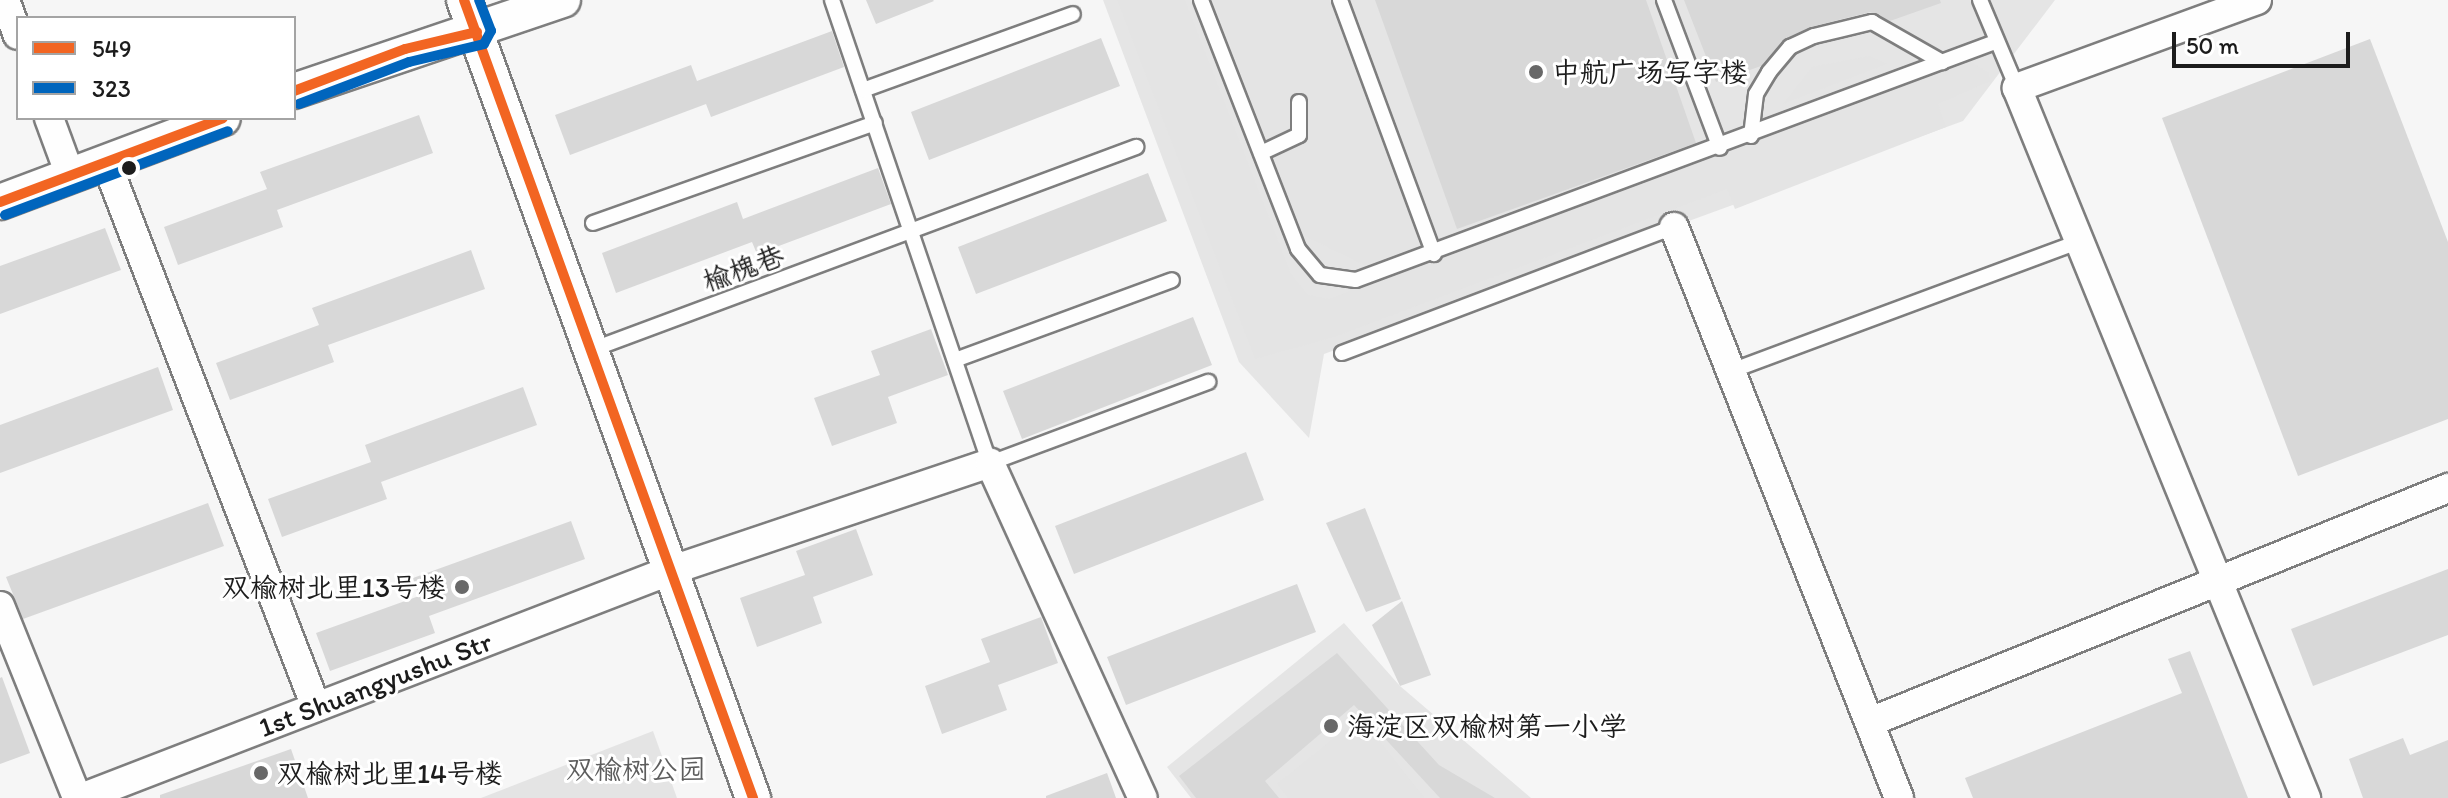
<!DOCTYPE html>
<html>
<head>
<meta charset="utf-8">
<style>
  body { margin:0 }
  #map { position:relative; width:2448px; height:798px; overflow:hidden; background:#f6f6f6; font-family:Itim,"LXGW WenKai TC",sans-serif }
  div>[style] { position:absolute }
  .built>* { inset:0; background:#e5e5e5 }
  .green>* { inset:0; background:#e4e4e4 }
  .building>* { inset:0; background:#d8d8d8 }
  .roads { filter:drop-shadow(2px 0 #7e7e7e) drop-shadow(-2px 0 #7e7e7e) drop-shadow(0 2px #7e7e7e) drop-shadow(0 -2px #7e7e7e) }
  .service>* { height:14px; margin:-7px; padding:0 7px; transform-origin:7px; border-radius:7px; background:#fefefe }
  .minor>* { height:28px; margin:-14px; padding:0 14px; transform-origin:14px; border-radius:14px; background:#fefefe }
  .tertiary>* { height:34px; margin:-17px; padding:0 17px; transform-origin:17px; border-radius:17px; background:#fefefe }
  .bus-1>* { height:10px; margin:-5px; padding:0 5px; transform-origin:5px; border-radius:5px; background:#f26522 }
  .bus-2>* { height:10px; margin:-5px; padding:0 5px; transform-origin:5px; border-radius:5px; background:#0065bd }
  .dots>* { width:22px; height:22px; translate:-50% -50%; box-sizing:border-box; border:4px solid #fff; border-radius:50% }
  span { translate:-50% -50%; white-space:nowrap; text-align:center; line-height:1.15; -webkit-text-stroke:6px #fff; paint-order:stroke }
  .poi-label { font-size:28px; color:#1c1c1c }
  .left { translate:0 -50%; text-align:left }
  .right { translate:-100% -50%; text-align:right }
  .street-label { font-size:28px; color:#1c1c1c }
  .park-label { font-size:28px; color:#5d5d5d }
  .legend { position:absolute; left:16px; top:16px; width:280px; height:104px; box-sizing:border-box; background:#fff; border:2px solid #a4a4a4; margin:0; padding:10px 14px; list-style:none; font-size:24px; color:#1c1c1c }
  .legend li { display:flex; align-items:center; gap:16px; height:40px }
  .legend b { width:40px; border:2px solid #a4a4a4 }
  .scale { position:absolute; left:2172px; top:32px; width:178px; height:36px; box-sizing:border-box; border:4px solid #1c1c1c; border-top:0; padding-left:10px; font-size:24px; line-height:28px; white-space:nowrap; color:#1c1c1c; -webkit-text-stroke:6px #fff; paint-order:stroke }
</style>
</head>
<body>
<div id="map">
  <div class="built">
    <div style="clip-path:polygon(1103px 0,2055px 0,1963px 121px,1324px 354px,1309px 438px,1239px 362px)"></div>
    <div style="clip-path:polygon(1344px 623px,1400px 686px,1531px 798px,1191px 798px,1167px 767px)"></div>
  </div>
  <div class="green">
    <div style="clip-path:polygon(1117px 0,1185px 0,1291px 274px,1308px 295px,1329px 299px,1969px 61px,1988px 72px,1990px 81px,1938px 104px,1946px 127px,1735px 209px,1727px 189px,1334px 337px,1255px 359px)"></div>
    <div style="clip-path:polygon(1213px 0,1331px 0,1422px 245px,1364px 265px,1303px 235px)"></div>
    <div style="clip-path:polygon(1869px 56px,1887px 64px,1783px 104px,1812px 67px)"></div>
    <div style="clip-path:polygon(1360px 717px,1425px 798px,1288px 798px,1277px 784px)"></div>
    <div style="clip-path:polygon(653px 731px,677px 798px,481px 798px)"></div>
  </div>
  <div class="building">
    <div style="clip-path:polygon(866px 0,933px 0,934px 1px,876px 24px)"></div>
    <div style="clip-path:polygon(1375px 0,1646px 0,1696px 143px,1457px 229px)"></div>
    <div style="clip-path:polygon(1684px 0,1940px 0,1941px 3px,1890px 21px,1870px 12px,1810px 27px,1783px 40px,1761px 66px,1716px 82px)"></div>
    <div style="clip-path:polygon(832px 31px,844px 67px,711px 117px,706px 104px,570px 155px,555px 115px,691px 65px,697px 81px)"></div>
    <div style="clip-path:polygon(1101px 38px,1120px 86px,929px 160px,911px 112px)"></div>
    <div style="clip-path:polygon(2370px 39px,2448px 242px,2448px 419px,2298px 476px,2162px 118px)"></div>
    <div style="clip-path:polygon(419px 115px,433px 153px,277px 210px,283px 227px,178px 265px,164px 227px,267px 189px,260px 172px)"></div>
    <div style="clip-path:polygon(878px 168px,891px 204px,757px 254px,752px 242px,616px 293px,602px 253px,737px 202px,743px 219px)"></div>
    <div style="clip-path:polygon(1148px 173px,1167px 221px,976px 294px,958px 247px)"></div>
    <div style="clip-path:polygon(105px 228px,121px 270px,0 314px,0 266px)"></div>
    <div style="clip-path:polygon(471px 250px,485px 289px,328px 345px,334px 362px,230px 400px,216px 363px,319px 325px,312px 308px)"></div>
    <div style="clip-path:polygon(1193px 317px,1212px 365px,1022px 439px,1003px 391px)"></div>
    <div style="clip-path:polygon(931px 329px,948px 375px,888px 397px,897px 423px,832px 446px,814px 398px,880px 375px,871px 351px)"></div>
    <div style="clip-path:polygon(158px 367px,173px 410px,0 473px,0 425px)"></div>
    <div style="clip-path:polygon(523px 387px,537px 425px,381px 482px,387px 499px,282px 537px,268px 499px,371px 462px,365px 445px)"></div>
    <div style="clip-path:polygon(1246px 452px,1264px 500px,1074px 574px,1055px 526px)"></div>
    <div style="clip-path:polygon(208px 503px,224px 546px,23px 619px,6px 577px)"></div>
    <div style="clip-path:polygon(1365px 508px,1401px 599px,1366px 612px,1326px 523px)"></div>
    <div style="clip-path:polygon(571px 521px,585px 559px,429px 616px,435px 633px,330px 671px,316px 633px,419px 596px,413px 578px)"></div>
    <div style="clip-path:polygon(856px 529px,873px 575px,813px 597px,822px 623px,757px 647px,740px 598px,805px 575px,796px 551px)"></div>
    <div style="clip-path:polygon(2448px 569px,2448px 635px,2313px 686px,2291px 629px)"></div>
    <div style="clip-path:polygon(1297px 584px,1316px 632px,1126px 705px,1107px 657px)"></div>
    <div style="clip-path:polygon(1402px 601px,1431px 675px,1400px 686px,1372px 625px)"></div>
    <div style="clip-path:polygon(1041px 617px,1058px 663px,998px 685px,1007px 710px,942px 734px,925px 686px,990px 662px,981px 639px)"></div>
    <div style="clip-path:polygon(2190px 651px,2248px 798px,1973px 798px,1965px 778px,2182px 693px,2168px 659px)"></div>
    <div style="clip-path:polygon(1337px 653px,1439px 765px,1495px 798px,1440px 798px,1354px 705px,1265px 781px,1279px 798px,1196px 798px,1179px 776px)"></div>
    <div style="clip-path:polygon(2px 677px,30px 753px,0 764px,0 678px)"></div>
    <div style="clip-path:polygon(2403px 738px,2410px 755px,2448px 740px,2448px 798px,2363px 798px,2349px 759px)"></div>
    <div style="clip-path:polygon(291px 749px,308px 798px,160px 798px,160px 795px)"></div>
    <div style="clip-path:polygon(1107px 773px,1116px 798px,1046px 798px,1046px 796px)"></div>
  </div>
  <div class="roads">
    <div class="service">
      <div style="left:832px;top:0;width:489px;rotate:71.2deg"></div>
      <div style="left:990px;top:463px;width:233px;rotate:-20.4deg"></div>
      <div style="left:1201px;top:0;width:267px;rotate:68.7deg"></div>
      <div style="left:1298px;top:249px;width:34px;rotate:50deg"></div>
      <div style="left:1320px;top:275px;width:36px;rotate:8deg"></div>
      <div style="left:1356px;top:280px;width:682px;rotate:-20.43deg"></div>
      <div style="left:1340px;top:0;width:271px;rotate:69.7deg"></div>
      <div style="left:1664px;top:0;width:158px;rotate:69.3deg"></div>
      <div style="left:1980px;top:0;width:95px;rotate:67.2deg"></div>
      <div style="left:863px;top:90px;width:223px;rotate:-19.9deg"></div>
      <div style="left:1751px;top:136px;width:42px;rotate:-83.2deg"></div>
      <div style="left:1756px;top:94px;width:26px;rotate:-59deg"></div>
      <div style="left:1769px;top:72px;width:33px;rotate:-50deg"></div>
      <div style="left:1790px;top:47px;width:26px;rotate:-25deg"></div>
      <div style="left:1814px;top:36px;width:60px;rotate:-13.6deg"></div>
      <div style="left:1872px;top:22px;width:81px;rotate:29.7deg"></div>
      <div style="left:1261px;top:153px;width:42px;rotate:-25.3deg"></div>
      <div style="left:1299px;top:135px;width:33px;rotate:-90deg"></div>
      <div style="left:593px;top:223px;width:299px;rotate:-19.5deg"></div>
      <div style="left:591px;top:350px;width:582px;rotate:-20.43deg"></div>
      <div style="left:1342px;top:353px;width:355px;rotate:-20.8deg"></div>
      <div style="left:955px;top:360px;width:231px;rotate:-20.2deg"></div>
      <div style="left:1731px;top:371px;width:373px;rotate:-20.4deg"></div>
    </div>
    <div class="minor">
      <div style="left:5px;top:0;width:37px;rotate:70deg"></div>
      <div style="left:2257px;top:0;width:256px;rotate:159.9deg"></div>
      <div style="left:2017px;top:88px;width:767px;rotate:67.85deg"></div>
      <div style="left:49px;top:118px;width:61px;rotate:69.8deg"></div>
      <div style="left:106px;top:162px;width:584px;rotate:68.93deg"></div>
      <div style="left:1674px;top:227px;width:614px;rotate:68.49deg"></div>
      <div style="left:0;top:606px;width:207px;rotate:68.1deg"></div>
      <div style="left:1870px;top:722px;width:624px;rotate:-22.04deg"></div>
      <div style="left:81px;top:798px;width:630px;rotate:-21.11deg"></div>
      <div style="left:669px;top:571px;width:339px;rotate:-18.6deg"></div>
      <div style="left:990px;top:463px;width:368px;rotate:65.5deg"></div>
    </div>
    <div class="tertiary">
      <div style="left:464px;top:0;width:849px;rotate:70.09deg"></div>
      <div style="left:294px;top:91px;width:284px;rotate:-18.7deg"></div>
      <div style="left:0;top:202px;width:238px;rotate:-20.6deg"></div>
    </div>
  </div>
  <div class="bus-1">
    <div style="left:464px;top:0;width:849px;rotate:70.09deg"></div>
    <div style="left:294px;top:91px;width:119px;rotate:-20.7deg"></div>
    <div style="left:405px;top:49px;width:74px;rotate:-13.3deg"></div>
    <div style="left:0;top:202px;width:238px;rotate:-20.6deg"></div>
  </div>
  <div class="bus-2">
    <div style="left:299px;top:104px;width:118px;rotate:-20.9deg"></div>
    <div style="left:409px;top:62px;width:77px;rotate:-13.5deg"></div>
    <div style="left:484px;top:44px;width:15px;rotate:-62deg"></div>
    <div style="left:491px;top:31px;width:33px;rotate:-111deg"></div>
    <div style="left:5px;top:215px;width:238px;rotate:-20.6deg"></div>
  </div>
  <div class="dots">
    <div style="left:1536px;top:72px;background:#686868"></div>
    <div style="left:129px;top:168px;background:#1c1c1c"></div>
    <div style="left:462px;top:587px;background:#686868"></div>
    <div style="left:1331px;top:726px;background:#686868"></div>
    <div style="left:261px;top:773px;background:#686868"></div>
  </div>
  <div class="poi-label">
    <span class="left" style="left:1552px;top:72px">中航广场写字楼</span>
    <span class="right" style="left:446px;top:587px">双榆树北里13号楼</span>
    <span class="left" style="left:1347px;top:726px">海淀区双榆树第一小学</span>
    <span class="left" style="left:277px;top:773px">双榆树北里14号楼</span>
  </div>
  <div class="street-label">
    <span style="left:743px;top:268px;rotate:-20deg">榆槐巷</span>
    <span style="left:375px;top:684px;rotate:-21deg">1st Shuangyushu Str</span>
  </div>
  <div class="park-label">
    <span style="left:636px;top:769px">双榆树公园</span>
  </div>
  <ul class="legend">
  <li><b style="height:10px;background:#f26522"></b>549</li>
  <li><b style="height:10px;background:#0065bd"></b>323</li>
  </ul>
  <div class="scale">50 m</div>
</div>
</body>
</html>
